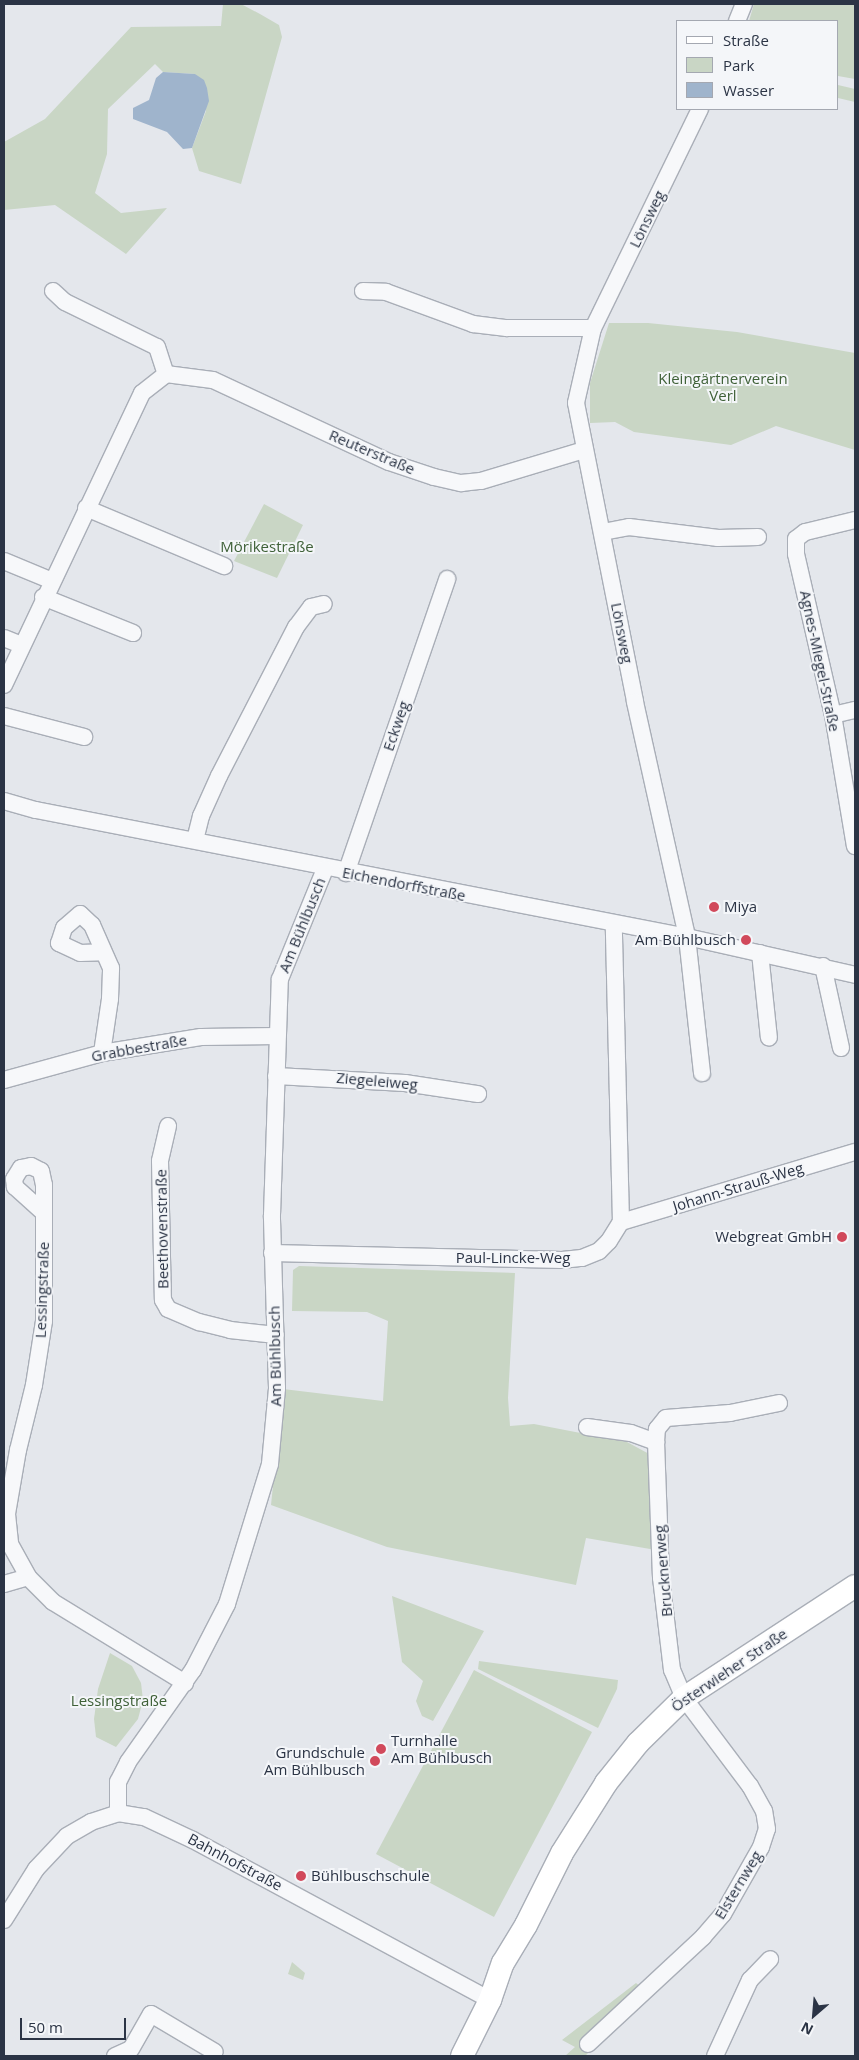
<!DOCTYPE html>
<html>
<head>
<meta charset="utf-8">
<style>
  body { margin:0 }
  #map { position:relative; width:859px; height:2060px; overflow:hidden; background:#e4e7ec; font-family:"Open Sans",sans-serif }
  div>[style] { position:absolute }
  .green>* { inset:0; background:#c9d6c5 }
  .water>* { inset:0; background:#9fb4cc }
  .roads { filter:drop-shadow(1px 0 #a9aeb7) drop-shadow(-1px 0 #a9aeb7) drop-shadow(0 1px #a9aeb7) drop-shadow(0 -1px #a9aeb7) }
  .street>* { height:16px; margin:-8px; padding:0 8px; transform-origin:8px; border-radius:8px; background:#f7f8fa }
  .secondary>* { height:22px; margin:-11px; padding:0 11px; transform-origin:11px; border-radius:11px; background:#fff }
  .dots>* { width:14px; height:14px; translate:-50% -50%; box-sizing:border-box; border:2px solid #f4f6f9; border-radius:50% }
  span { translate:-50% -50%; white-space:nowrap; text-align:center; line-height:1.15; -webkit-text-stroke:4px #f4f6f9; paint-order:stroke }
  .street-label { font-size:15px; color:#2b3445 }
  .park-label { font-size:15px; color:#3f6138 }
  .poi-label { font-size:15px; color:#2b3445 }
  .left { translate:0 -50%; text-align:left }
  .right { translate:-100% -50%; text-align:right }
  .frame { position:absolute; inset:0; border:5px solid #2b3445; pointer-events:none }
  .legend { position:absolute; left:676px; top:20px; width:162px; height:90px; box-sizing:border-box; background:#f4f6f9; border:1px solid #a4a8b1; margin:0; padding:6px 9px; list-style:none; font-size:15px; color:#2b3445 }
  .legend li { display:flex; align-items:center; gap:10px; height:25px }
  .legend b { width:25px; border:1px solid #a4a8b1 }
  .north { position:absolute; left:789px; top:1990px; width:50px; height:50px; -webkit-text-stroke:4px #f4f6f9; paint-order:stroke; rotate:207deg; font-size:14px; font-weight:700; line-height:20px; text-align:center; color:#2b3445 }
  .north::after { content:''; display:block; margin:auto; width:18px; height:22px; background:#2b3445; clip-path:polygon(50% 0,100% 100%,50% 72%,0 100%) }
  .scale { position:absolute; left:20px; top:2018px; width:106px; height:22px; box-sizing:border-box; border:2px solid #2b3445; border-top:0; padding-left:6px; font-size:15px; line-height:18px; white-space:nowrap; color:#2b3445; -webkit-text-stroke:4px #f4f6f9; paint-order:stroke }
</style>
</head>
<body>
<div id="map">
  <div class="green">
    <div style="clip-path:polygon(223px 4px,241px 4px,260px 14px,279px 25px,282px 37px,241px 184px,199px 171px,192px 148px,206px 111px,195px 74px,163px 72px,155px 64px,108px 109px,107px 154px,95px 193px,121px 213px,167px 208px,126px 254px,55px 205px,4px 210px,4px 142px,45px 119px,131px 27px,221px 26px)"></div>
    <div style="clip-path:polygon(754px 4px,855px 4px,855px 79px,838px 76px,838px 21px,749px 21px)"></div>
    <div style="clip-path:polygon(838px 85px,855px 89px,855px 102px,838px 98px)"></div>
    <div style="clip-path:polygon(609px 323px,648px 323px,737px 332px,855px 353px,855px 450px,776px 426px,731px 445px,634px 432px,615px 422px,590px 423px,590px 383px)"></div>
    <div style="clip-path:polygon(264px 504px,303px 525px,277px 578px,234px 561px)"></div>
    <div style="clip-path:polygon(299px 1266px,515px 1273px,508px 1398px,510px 1426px,534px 1424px,627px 1442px,651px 1455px,656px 1550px,586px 1538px,576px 1585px,387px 1547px,271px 1505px,283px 1389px,383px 1401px,388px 1321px,367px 1312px,292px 1311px,293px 1270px)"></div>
    <div style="clip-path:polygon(392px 1596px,484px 1631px,433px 1721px,422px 1716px,416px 1701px,423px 1681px,402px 1662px)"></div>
    <div style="clip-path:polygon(110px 1653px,132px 1666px,141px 1683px,143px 1700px,138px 1719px,116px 1747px,96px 1737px,94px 1719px,98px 1689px)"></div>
    <div style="clip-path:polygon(479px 1661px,618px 1680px,617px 1689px,598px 1728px,478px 1669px)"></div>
    <div style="clip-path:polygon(474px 1670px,592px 1732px,494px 1917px,376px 1854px)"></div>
    <div style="clip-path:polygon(292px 1962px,305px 1973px,303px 1980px,288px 1974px)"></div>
    <div style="clip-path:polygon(636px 1983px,650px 1994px,585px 2056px,565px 2056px,575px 2047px,562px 2040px)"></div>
  </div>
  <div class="water">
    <div style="clip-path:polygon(163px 72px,195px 74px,204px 80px,207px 88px,209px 101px,192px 148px,183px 149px,167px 132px,133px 119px,133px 108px,149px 100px,156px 78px)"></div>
  </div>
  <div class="roads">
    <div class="street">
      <div style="left:737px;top:21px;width:18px;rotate:-68deg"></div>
      <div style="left:700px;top:109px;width:244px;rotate:116deg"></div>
      <div style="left:593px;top:328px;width:77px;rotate:102.8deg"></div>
      <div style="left:576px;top:403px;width:305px;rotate:78.8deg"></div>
      <div style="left:635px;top:702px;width:241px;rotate:77.5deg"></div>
      <div style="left:687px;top:937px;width:137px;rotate:83.7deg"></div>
      <div style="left:53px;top:291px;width:16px;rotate:43deg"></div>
      <div style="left:65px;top:302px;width:102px;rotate:26.1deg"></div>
      <div style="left:157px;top:347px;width:28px;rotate:72deg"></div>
      <div style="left:166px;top:374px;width:47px;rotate:7.3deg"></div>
      <div style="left:213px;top:380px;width:194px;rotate:25deg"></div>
      <div style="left:389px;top:462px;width:47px;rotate:18.4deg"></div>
      <div style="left:434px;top:477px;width:28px;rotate:13deg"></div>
      <div style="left:461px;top:483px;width:20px;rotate:-6deg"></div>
      <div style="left:481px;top:481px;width:108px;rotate:-16.8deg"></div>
      <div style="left:363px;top:291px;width:23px;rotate:2deg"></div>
      <div style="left:386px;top:292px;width:93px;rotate:20.2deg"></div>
      <div style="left:473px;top:324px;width:34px;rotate:7deg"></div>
      <div style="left:507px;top:328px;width:86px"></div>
      <div style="left:86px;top:508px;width:150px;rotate:22.8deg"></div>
      <div style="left:855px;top:520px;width:51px;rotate:166.5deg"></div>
      <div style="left:805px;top:532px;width:11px;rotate:142deg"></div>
      <div style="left:796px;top:539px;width:15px;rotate:90deg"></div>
      <div style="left:796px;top:554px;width:165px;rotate:77.1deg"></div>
      <div style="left:833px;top:715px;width:133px;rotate:80.5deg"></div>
      <div style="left:603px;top:532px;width:26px;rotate:-11deg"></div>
      <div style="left:629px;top:527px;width:90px;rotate:7deg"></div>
      <div style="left:718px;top:538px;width:40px;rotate:-1.4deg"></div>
      <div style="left:4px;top:561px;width:50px;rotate:22.4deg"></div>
      <div style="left:43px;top:597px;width:97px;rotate:21.8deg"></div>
      <div style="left:4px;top:638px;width:18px;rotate:22deg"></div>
      <div style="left:4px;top:685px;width:323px;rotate:-64.7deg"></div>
      <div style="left:142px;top:393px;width:31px;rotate:-38deg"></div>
      <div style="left:833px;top:715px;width:23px;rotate:-13deg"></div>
      <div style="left:4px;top:716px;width:83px;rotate:14.7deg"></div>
      <div style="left:4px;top:801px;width:33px;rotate:16deg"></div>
      <div style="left:36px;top:810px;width:663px;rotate:11.04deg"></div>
      <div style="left:687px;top:937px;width:172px;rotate:12.7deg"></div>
      <div style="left:195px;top:840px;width:25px;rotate:-76deg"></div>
      <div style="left:201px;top:816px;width:44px;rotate:-65.8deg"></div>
      <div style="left:219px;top:776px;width:168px;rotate:-62.7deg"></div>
      <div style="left:296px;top:627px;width:25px;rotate:-53deg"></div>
      <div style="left:311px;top:607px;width:13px;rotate:-13deg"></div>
      <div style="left:346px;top:873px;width:311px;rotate:-71deg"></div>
      <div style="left:760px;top:953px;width:85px;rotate:84deg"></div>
      <div style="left:823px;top:966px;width:84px;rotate:77.6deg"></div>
      <div style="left:102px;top:1053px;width:55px;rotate:-81.6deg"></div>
      <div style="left:110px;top:999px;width:31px;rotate:-88deg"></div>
      <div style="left:111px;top:968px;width:47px;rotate:-113.8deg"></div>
      <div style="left:92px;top:925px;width:16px;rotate:-137deg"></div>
      <div style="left:80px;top:914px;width:21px;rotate:139deg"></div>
      <div style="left:64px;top:928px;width:16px;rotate:108deg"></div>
      <div style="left:59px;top:943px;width:23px;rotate:25deg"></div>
      <div style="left:80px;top:953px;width:23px;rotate:-2deg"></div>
      <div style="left:276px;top:1076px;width:129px;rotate:3.1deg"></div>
      <div style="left:405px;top:1083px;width:74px;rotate:8.6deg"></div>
      <div style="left:4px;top:1080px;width:102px;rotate:-15.4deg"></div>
      <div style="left:102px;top:1053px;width:100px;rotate:-9.2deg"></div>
      <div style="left:201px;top:1037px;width:76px;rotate:-0.8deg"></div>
      <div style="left:168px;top:1126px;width:36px;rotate:103deg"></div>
      <div style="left:160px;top:1161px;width:139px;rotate:88.8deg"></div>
      <div style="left:163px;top:1300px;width:10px;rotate:61deg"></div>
      <div style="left:168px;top:1309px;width:34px;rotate:23deg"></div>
      <div style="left:199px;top:1322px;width:32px;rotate:14deg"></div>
      <div style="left:230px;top:1330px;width:46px;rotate:6.2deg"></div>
      <div style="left:43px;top:1212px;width:38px;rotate:-138deg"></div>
      <div style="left:15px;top:1187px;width:8px;rotate:-97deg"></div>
      <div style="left:14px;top:1179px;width:13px;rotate:-58deg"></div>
      <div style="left:21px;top:1168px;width:10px;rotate:-11deg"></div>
      <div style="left:31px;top:1166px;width:11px;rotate:27deg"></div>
      <div style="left:41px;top:1171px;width:14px;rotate:78deg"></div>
      <div style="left:44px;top:1185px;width:136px;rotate:90deg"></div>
      <div style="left:44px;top:1321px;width:65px;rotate:98.9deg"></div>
      <div style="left:34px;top:1385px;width:67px;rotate:103.8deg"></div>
      <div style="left:18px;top:1450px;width:65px;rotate:99.8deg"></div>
      <div style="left:7px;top:1514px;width:30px;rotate:84deg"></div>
      <div style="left:10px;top:1544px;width:38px;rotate:61deg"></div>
      <div style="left:28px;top:1577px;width:35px;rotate:45deg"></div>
      <div style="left:53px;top:1602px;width:155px;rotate:31.5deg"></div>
      <div style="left:621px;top:1222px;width:244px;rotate:-16.7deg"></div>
      <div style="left:272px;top:1253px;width:290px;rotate:1.4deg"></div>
      <div style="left:562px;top:1260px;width:20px;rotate:-6deg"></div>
      <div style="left:582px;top:1258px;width:18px;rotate:-22deg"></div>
      <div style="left:599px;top:1251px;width:14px;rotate:-45deg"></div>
      <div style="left:609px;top:1241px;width:22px;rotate:-58deg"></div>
      <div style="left:621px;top:1222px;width:297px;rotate:-91.4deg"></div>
      <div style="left:587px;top:1427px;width:44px;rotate:7.8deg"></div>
      <div style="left:631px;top:1433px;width:27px;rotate:20deg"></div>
      <div style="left:4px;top:1584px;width:25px;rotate:-16deg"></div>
      <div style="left:118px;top:1813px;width:31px;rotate:-90deg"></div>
      <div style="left:118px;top:1782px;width:22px;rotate:-63deg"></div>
      <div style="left:128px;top:1762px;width:113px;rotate:-54.8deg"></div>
      <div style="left:193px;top:1670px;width:74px;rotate:-62.7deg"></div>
      <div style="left:227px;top:1604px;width:146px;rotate:-72.9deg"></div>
      <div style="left:270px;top:1464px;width:76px;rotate:-84.7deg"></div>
      <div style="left:277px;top:1388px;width:173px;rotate:-91.7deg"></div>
      <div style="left:272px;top:1215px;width:236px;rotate:-88.1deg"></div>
      <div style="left:280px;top:979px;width:119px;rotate:-67.8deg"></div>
      <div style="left:4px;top:1920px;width:60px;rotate:-57.9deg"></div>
      <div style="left:36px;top:1869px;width:45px;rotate:-46.8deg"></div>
      <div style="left:67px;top:1836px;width:28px;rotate:-30deg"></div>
      <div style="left:91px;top:1822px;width:28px;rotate:-18deg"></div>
      <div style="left:118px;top:1813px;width:26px;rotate:9deg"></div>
      <div style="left:144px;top:1817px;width:54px;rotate:25.1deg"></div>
      <div style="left:193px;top:1840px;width:337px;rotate:28.3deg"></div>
      <div style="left:588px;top:2044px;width:157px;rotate:-42.9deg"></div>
      <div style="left:703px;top:1937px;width:30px;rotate:-49deg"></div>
      <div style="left:723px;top:1914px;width:77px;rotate:-60.4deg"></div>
      <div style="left:761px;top:1847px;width:19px;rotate:-72deg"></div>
      <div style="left:767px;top:1829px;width:18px;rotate:-99deg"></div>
      <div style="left:764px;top:1811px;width:29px;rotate:-119deg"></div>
      <div style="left:750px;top:1786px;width:110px;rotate:-126.9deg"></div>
      <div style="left:684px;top:1698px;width:30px;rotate:-113deg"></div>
      <div style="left:672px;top:1670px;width:93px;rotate:-96.8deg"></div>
      <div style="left:661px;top:1578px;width:136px;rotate:-92.1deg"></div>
      <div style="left:656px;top:1442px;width:13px;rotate:-86deg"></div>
      <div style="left:657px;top:1429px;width:14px;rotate:-51deg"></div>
      <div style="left:666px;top:1418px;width:64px;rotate:-4.5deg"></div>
      <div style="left:730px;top:1413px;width:50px;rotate:-11.5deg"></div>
      <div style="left:115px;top:2056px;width:17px;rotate:-24deg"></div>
      <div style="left:131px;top:2049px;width:40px;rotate:-60.3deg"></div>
      <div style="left:151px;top:2014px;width:74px;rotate:30.7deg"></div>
      <div style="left:715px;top:2056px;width:84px;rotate:-65.3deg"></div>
      <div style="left:750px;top:1980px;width:29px;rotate:-46deg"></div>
    </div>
    <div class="secondary">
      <div style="left:462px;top:2056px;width:63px;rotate:-63.4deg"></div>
      <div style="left:490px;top:2000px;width:39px;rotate:-71deg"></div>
      <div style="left:503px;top:1963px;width:44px;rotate:-58.8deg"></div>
      <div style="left:526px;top:1925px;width:80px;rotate:-63.4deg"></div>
      <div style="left:562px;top:1853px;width:83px;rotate:-57.8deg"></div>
      <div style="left:606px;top:1783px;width:51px;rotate:-51.3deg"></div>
      <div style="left:638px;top:1743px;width:64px;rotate:-44.4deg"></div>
      <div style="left:684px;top:1698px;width:204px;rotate:-33.2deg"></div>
    </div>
  </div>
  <div class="dots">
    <div style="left:714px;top:907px;background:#d1495b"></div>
    <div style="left:746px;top:940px;background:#d1495b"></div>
    <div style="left:842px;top:1237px;background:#d1495b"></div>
    <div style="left:381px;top:1749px;background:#d1495b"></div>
    <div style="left:375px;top:1761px;background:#d1495b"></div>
    <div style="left:301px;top:1876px;background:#d1495b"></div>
  </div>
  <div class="street-label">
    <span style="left:647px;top:219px;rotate:-64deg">Lönsweg</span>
    <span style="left:372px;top:452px;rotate:23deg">Reuterstraße</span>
    <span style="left:622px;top:633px;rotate:79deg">Lönsweg</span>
    <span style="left:820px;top:661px;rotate:78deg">Agnes-Miegel-Straße</span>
    <span style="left:396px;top:726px;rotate:-71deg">Eckweg</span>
    <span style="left:404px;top:884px;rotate:11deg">Eichendorffstraße</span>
    <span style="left:302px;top:925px;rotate:-68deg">Am Bühlbusch</span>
    <span style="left:139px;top:1048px;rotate:-10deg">Grabbestraße</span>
    <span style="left:377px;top:1081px;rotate:5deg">Ziegeleiweg</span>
    <span style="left:738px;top:1187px;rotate:-17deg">Johann-Strauß-Weg</span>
    <span style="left:162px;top:1229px;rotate:-91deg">Beethovenstraße</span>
    <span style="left:513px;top:1258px">Paul-Lincke-Weg</span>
    <span style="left:42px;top:1290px;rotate:-88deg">Lessingstraße</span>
    <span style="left:275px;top:1356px;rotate:-91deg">Am Bühlbusch</span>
    <span style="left:663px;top:1571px;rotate:-95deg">Brucknerweg</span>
    <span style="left:729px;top:1670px;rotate:-34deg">Österwieher Straße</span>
    <span style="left:235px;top:1862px;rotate:28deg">Bahnhofstraße</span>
    <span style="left:738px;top:1885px;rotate:-59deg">Elsternweg</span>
  </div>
  <div class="park-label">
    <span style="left:723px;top:387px">Kleingärtnerverein<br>Verl</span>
    <span style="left:267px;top:547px">Mörikestraße</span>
    <span style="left:119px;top:1701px">Lessingstraße</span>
  </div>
  <div class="poi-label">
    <span class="left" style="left:724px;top:907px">Miya</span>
    <span class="right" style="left:736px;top:940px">Am Bühlbusch</span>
    <span class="right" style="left:832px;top:1237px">Webgreat GmbH</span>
    <span class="left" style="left:391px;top:1749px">Turnhalle<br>Am Bühlbusch</span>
    <span class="right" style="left:365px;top:1761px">Grundschule<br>Am Bühlbusch</span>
    <span class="left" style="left:311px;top:1876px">Bühlbuschschule</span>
  </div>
  <div class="frame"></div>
  <ul class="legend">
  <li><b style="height:6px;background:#fff"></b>Straße</li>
  <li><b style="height:14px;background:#c9d6c5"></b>Park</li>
  <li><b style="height:14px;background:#9fb4cc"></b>Wasser</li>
  </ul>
  <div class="north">N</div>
  <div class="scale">50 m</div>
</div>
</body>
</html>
